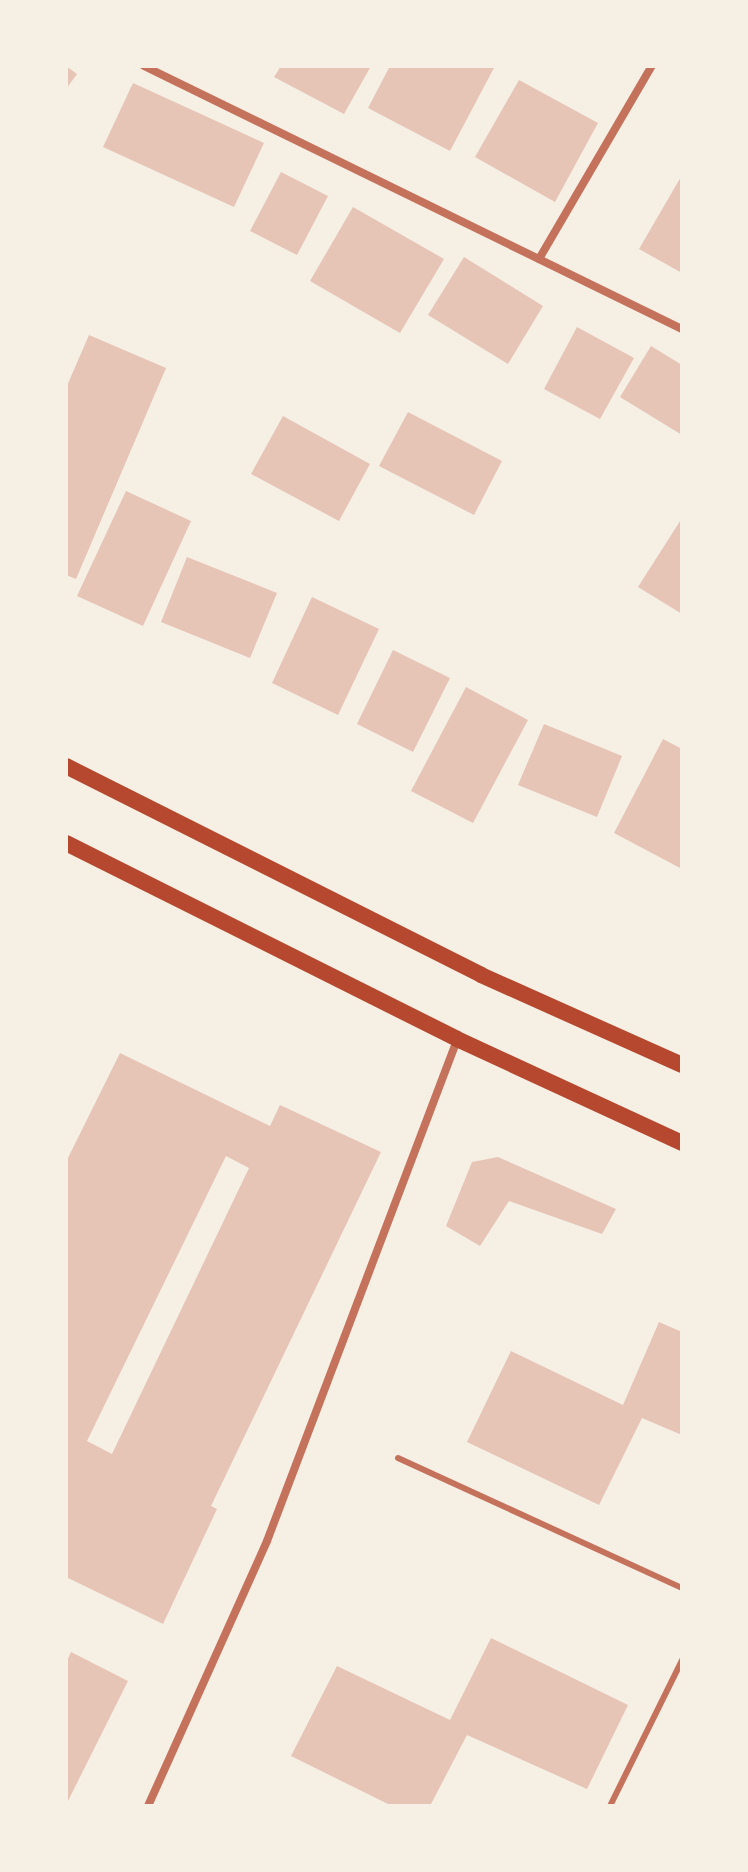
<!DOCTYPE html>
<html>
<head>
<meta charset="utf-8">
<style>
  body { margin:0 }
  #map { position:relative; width:748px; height:1872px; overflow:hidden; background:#f6efe4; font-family:Ubuntu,sans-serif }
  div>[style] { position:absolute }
  .building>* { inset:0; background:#e6c5b7 }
  .service>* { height:6px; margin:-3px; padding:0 3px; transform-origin:3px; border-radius:3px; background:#c5725c }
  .minor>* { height:8px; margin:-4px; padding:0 4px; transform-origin:4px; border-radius:4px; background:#c5725c }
  .secondary>* { height:16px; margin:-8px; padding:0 8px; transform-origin:8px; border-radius:8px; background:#b5482f }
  span { translate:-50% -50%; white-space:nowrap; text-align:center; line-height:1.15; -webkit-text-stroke:8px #f6efe4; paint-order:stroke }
  .frame { position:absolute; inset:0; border:68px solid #f6efe4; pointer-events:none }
</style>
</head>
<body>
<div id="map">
  <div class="building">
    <div style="clip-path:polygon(66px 66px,77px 74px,66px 89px)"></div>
    <div style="clip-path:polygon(281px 66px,371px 66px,344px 114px,274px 77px)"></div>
    <div style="clip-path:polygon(390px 66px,495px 66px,450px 151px,368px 108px)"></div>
    <div style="clip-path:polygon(519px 80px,598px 123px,555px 202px,475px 157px)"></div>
    <div style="clip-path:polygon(133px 83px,264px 143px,234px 207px,103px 147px)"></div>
    <div style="clip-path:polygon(281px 172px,328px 196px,297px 255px,250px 231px)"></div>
    <div style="clip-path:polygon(682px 175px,682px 273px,639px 249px)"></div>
    <div style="clip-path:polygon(353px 207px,444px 259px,400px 333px,310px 281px)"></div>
    <div style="clip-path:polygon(464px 257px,543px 306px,508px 364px,428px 315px)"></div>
    <div style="clip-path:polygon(577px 327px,634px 358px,600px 419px,544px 389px)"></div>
    <div style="clip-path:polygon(89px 335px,166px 368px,76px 579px,66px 575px,66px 388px)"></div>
    <div style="clip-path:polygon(651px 346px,682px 365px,682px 435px,620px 397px)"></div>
    <div style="clip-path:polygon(408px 412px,502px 461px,474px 515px,379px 466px)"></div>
    <div style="clip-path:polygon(283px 416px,370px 464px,339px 521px,251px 474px)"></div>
    <div style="clip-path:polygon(126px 491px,191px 521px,143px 626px,77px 596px)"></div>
    <div style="clip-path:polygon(682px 518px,682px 614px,638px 587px)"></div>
    <div style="clip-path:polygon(187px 557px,277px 593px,250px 658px,161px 622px)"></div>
    <div style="clip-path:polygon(312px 597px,379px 629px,338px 715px,272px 683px)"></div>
    <div style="clip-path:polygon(393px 650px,450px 678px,413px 752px,357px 724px)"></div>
    <div style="clip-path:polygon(466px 687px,528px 720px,473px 823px,411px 791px)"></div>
    <div style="clip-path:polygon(544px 724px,622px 756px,597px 817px,518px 785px)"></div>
    <div style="clip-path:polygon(663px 739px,682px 749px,682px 869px,614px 833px)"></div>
    <div style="clip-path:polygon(evenodd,120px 1053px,270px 1126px,280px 1105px,381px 1152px,211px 1506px,217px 1509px,163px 1624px,66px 1577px,66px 1162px,120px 1053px,226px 1156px,249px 1168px,112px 1454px,87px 1441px,226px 1156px)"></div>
    <div style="clip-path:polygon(498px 1157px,616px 1209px,602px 1234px,509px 1201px,480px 1246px,446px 1226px,472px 1162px)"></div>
    <div style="clip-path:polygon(659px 1322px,682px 1332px,682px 1435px,642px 1418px,599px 1505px,467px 1442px,511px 1351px,623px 1405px)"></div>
    <div style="clip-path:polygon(491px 1638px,628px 1705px,587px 1789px,467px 1735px,430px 1806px,392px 1806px,291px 1756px,337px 1666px,450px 1720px)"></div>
    <div style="clip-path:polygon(71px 1652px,128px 1681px,66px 1805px,66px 1663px)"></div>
  </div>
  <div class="service">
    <div style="left:398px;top:1458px;width:312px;rotate:24.6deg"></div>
    <div style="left:610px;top:1806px;width:163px;rotate:-63.7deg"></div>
  </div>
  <div class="minor">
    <div style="left:144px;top:66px;width:599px;rotate:26.05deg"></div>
    <div style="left:539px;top:259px;width:224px;rotate:-59.7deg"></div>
    <div style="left:148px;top:1806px;width:290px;rotate:-65.8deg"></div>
    <div style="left:267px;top:1541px;width:536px;rotate:-69.23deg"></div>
  </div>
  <div class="secondary">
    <div style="left:66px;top:766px;width:465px;rotate:26.7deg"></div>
    <div style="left:481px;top:975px;width:220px;rotate:24.1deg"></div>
    <div style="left:66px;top:843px;width:437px;rotate:26.6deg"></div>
    <div style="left:457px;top:1039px;width:248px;rotate:24.8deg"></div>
  </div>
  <div class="frame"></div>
</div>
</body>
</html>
